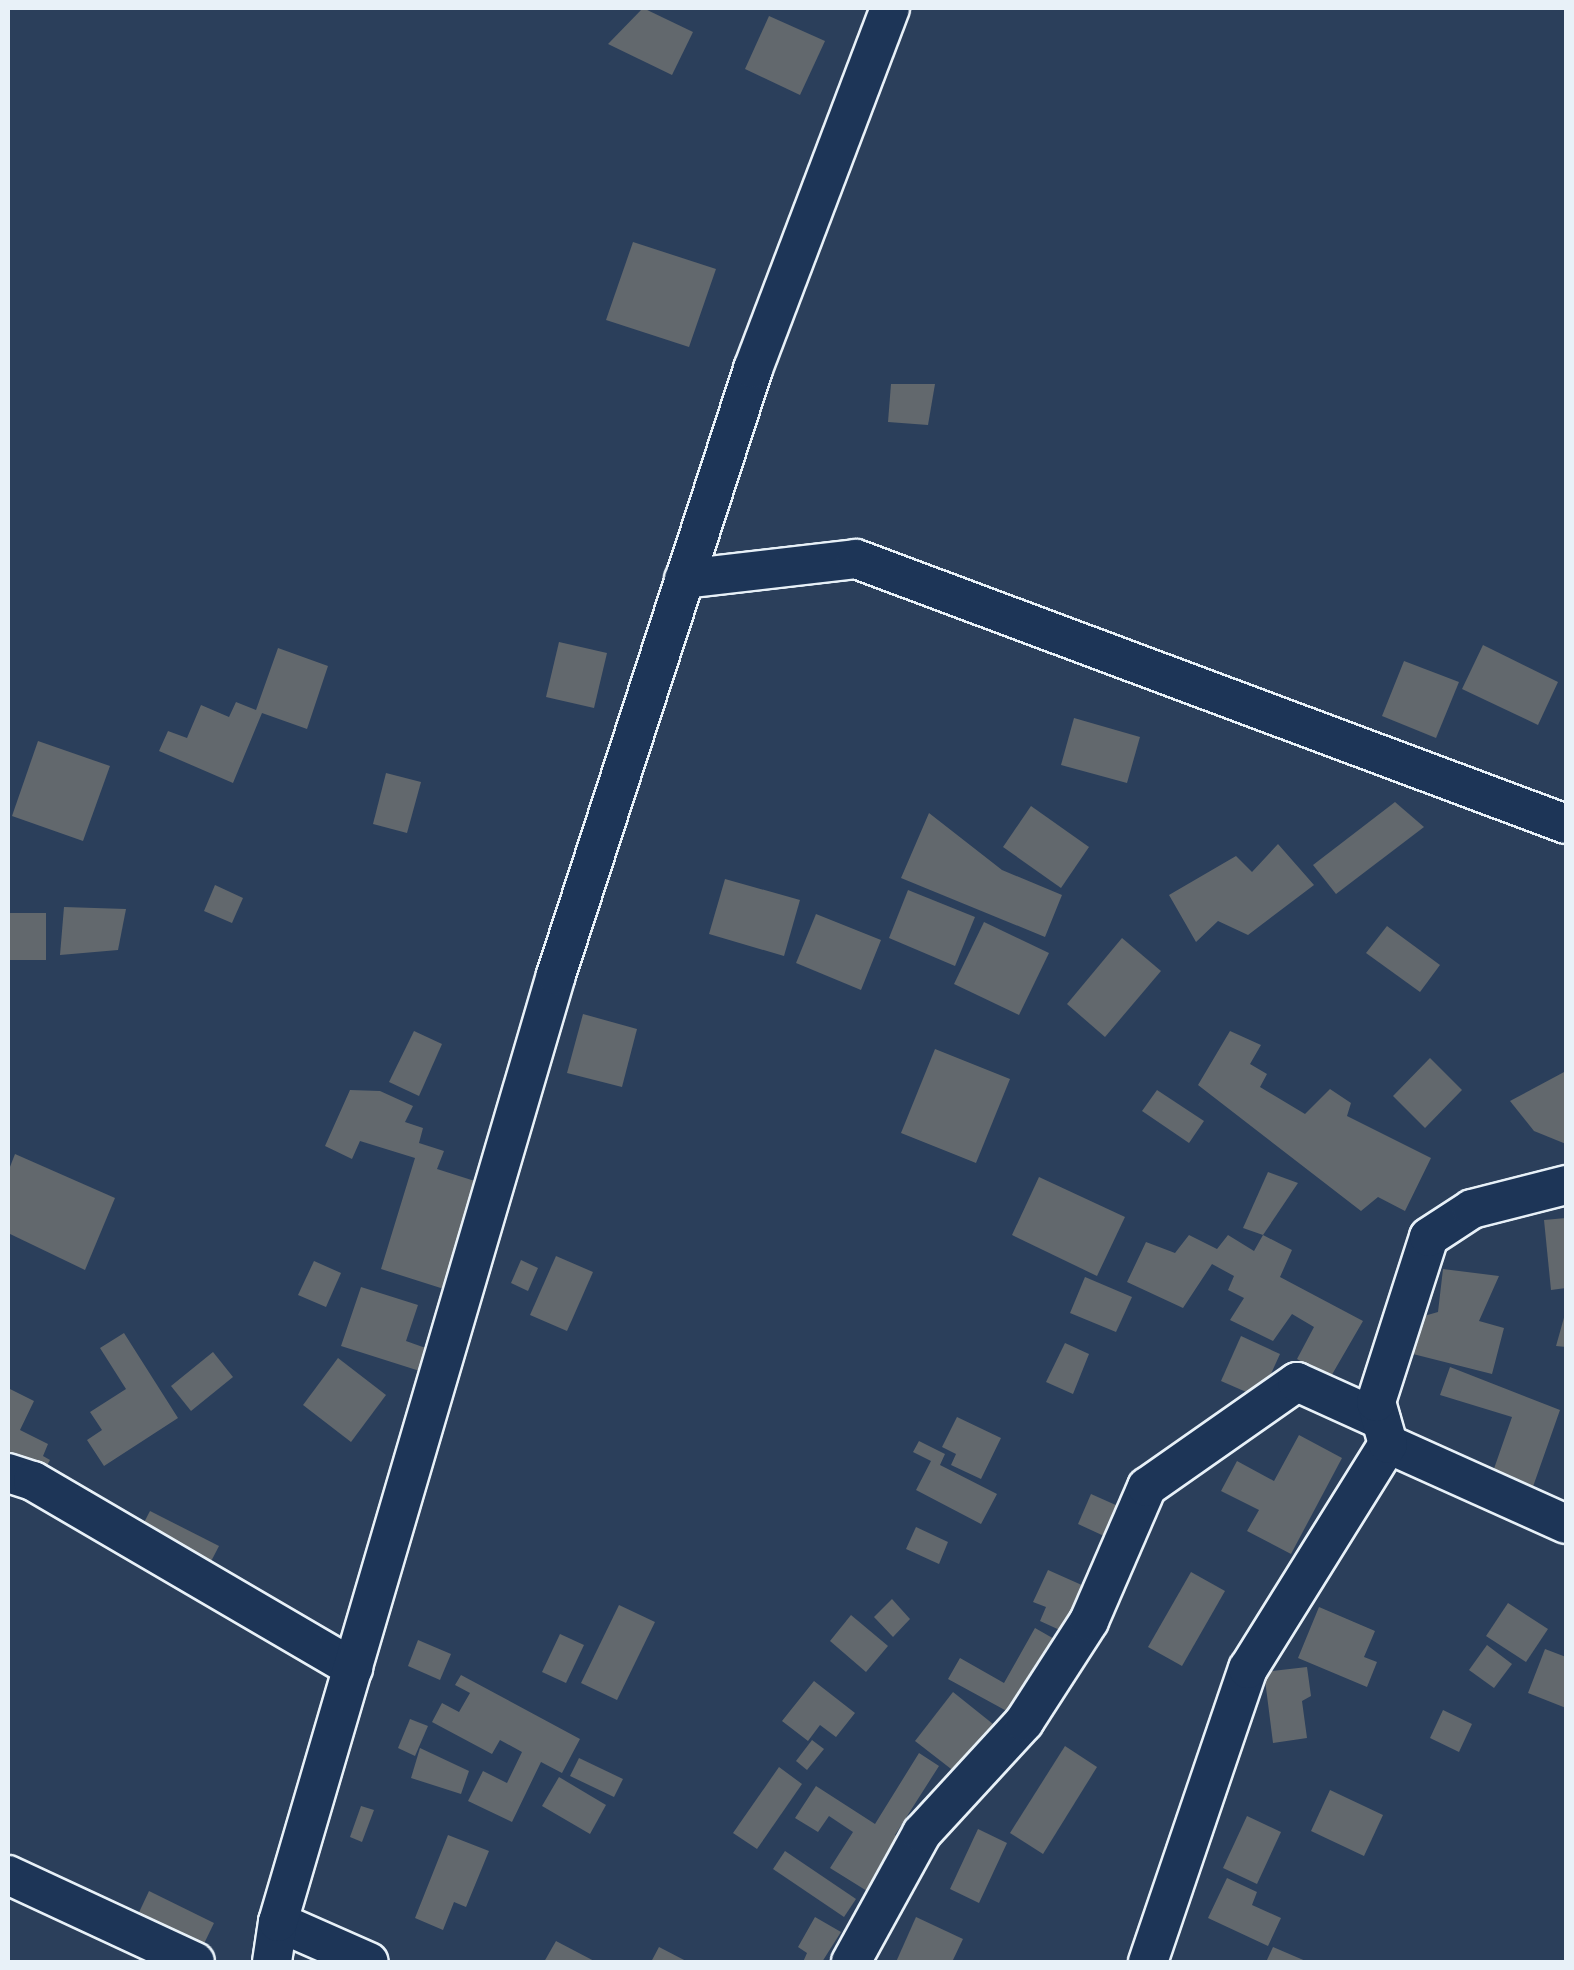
<!DOCTYPE html>
<html>
<head>
<meta charset="utf-8">
<style>
  body { margin:0 }
  #map { position:relative; width:1574px; height:1970px; overflow:hidden; background:#2b3f5b; font-family:Sriracha,sans-serif }
  div>[style] { position:absolute }
  .building>* { inset:0; background:#62686d }
  .roads { filter:drop-shadow(2px 0 #e8f1f8) drop-shadow(-2px 0 #e8f1f8) drop-shadow(0 2px #e8f1f8) drop-shadow(0 -2px #e8f1f8) }
  .minor>* { height:38px; margin:-19px; padding:0 19px; transform-origin:19px; border-radius:19px; background:#1d3557 }
  span { translate:-50% -50%; white-space:nowrap; text-align:center; line-height:1.15; -webkit-text-stroke:9px #1d3557; paint-order:stroke }
  .frame { position:absolute; inset:0; border:10px solid #e8f1f8; pointer-events:none }
</style>
</head>
<body>
<div id="map">
  <div class="building">
    <div style="clip-path:polygon(643px 8px,693px 32px,672px 75px,608px 44px)"></div>
    <div style="clip-path:polygon(769px 16px,825px 41px,800px 95px,745px 69px)"></div>
    <div style="clip-path:polygon(633px 242px,716px 269px,689px 347px,606px 320px)"></div>
    <div style="clip-path:polygon(891px 384px,935px 384px,928px 425px,888px 422px)"></div>
    <div style="clip-path:polygon(559px 642px,607px 653px,594px 708px,546px 697px)"></div>
    <div style="clip-path:polygon(1483px 645px,1558px 682px,1538px 725px,1462px 689px)"></div>
    <div style="clip-path:polygon(278px 648px,328px 666px,307px 729px,262px 713px,233px 783px,159px 751px,168px 731px,187px 738px,201px 705px,229px 717px,236px 702px,256px 710px)"></div>
    <div style="clip-path:polygon(1404px 661px,1459px 682px,1436px 738px,1382px 716px)"></div>
    <div style="clip-path:polygon(1074px 718px,1140px 737px,1127px 783px,1061px 765px)"></div>
    <div style="clip-path:polygon(38px 741px,110px 766px,83px 841px,12px 816px)"></div>
    <div style="clip-path:polygon(386px 773px,421px 782px,407px 833px,373px 824px)"></div>
    <div style="clip-path:polygon(1395px 802px,1424px 827px,1336px 894px,1313px 865px)"></div>
    <div style="clip-path:polygon(1031px 806px,1089px 847px,1061px 888px,1003px 847px)"></div>
    <div style="clip-path:polygon(929px 813px,1002px 870px,1062px 895px,1045px 937px,901px 878px)"></div>
    <div style="clip-path:polygon(1278px 844px,1314px 885px,1248px 935px,1218px 921px,1196px 942px,1169px 895px,1236px 856px,1252px 872px)"></div>
    <div style="clip-path:polygon(725px 879px,800px 900px,784px 956px,709px 934px)"></div>
    <div style="clip-path:polygon(215px 885px,243px 898px,232px 923px,204px 911px)"></div>
    <div style="clip-path:polygon(908px 890px,975px 917px,955px 966px,889px 938px)"></div>
    <div style="clip-path:polygon(64px 907px,126px 909px,118px 950px,60px 955px)"></div>
    <div style="clip-path:polygon(8px 913px,46px 913px,46px 960px,8px 960px)"></div>
    <div style="clip-path:polygon(816px 914px,881px 940px,861px 990px,796px 963px)"></div>
    <div style="clip-path:polygon(984px 922px,1049px 953px,1019px 1015px,954px 984px)"></div>
    <div style="clip-path:polygon(1387px 926px,1440px 965px,1420px 992px,1366px 953px)"></div>
    <div style="clip-path:polygon(1122px 938px,1161px 971px,1105px 1037px,1067px 1004px)"></div>
    <div style="clip-path:polygon(583px 1014px,637px 1029px,622px 1087px,567px 1073px)"></div>
    <div style="clip-path:polygon(414px 1031px,442px 1044px,419px 1096px,389px 1082px)"></div>
    <div style="clip-path:polygon(1230px 1031px,1261px 1045px,1250px 1064px,1267px 1074px,1260px 1087px,1305px 1114px,1330px 1089px,1351px 1103px,1347px 1116px,1431px 1158px,1405px 1211px,1378px 1197px,1361px 1211px,1198px 1085px)"></div>
    <div style="clip-path:polygon(935px 1049px,1010px 1079px,976px 1163px,901px 1133px)"></div>
    <div style="clip-path:polygon(1430px 1058px,1462px 1090px,1425px 1128px,1393px 1096px)"></div>
    <div style="clip-path:polygon(1566px 1071px,1566px 1144px,1534px 1131px,1510px 1101px)"></div>
    <div style="clip-path:polygon(350px 1090px,380px 1091px,413px 1106px,405px 1122px,423px 1128px,419px 1143px,444px 1151px,437px 1169px,481px 1183px,447px 1290px,381px 1269px,415px 1158px,360px 1141px,352px 1159px,325px 1146px)"></div>
    <div style="clip-path:polygon(1157px 1090px,1204px 1121px,1189px 1143px,1142px 1111px)"></div>
    <div style="clip-path:polygon(15px 1154px,115px 1198px,85px 1270px,8px 1233px,8px 1172px)"></div>
    <div style="clip-path:polygon(1268px 1172px,1298px 1183px,1263px 1235px,1243px 1228px)"></div>
    <div style="clip-path:polygon(1039px 1177px,1125px 1217px,1097px 1276px,1012px 1235px)"></div>
    <div style="clip-path:polygon(1566px 1218px,1566px 1288px,1551px 1290px,1544px 1220px)"></div>
    <div style="clip-path:polygon(1189px 1235px,1217px 1249px,1228px 1235px,1254px 1251px,1263px 1235px,1292px 1250px,1280px 1277px,1363px 1321px,1330px 1378px,1297px 1359px,1314px 1327px,1292px 1314px,1273px 1341px,1230px 1320px,1244px 1298px,1228px 1290px,1234px 1276px,1212px 1264px,1183px 1308px,1127px 1282px,1146px 1242px,1175px 1253px)"></div>
    <div style="clip-path:polygon(556px 1256px,593px 1272px,567px 1331px,530px 1315px)"></div>
    <div style="clip-path:polygon(521px 1260px,538px 1268px,528px 1291px,511px 1283px)"></div>
    <div style="clip-path:polygon(314px 1261px,341px 1273px,326px 1307px,298px 1295px)"></div>
    <div style="clip-path:polygon(1443px 1269px,1499px 1276px,1479px 1321px,1504px 1328px,1492px 1374px,1409px 1353px,1417px 1318px,1438px 1312px)"></div>
    <div style="clip-path:polygon(1085px 1277px,1132px 1297px,1116px 1332px,1070px 1313px)"></div>
    <div style="clip-path:polygon(361px 1287px,418px 1305px,406px 1341px,434px 1351px,426px 1373px,341px 1346px)"></div>
    <div style="clip-path:polygon(1565px 1314px,1566px 1347px,1556px 1346px)"></div>
    <div style="clip-path:polygon(124px 1333px,178px 1418px,104px 1466px,87px 1440px,102px 1430px,90px 1412px,126px 1389px,100px 1348px)"></div>
    <div style="clip-path:polygon(1241px 1336px,1280px 1354px,1260px 1398px,1221px 1381px)"></div>
    <div style="clip-path:polygon(1065px 1343px,1089px 1354px,1073px 1394px,1046px 1382px)"></div>
    <div style="clip-path:polygon(213px 1352px,233px 1377px,191px 1411px,171px 1386px)"></div>
    <div style="clip-path:polygon(338px 1358px,386px 1395px,351px 1442px,303px 1405px)"></div>
    <div style="clip-path:polygon(1450px 1367px,1560px 1410px,1529px 1498px,1489px 1483px,1512px 1417px,1440px 1395px)"></div>
    <div style="clip-path:polygon(8px 1388px,34px 1401px,20px 1430px,48px 1444px,43px 1456px,50px 1460px,39px 1480px,8px 1464px)"></div>
    <div style="clip-path:polygon(957px 1417px,1001px 1438px,981px 1479px,951px 1465px,956px 1454px,942px 1447px)"></div>
    <div style="clip-path:polygon(1299px 1435px,1342px 1458px,1291px 1554px,1247px 1531px,1259px 1510px,1221px 1491px,1237px 1461px,1274px 1481px)"></div>
    <div style="clip-path:polygon(919px 1441px,945px 1454px,940px 1465px,997px 1494px,981px 1524px,916px 1490px,931px 1461px,913px 1452px)"></div>
    <div style="clip-path:polygon(1091px 1494px,1118px 1506px,1104px 1536px,1078px 1524px)"></div>
    <div style="clip-path:polygon(150px 1511px,219px 1546px,205px 1573px,136px 1538px)"></div>
    <div style="clip-path:polygon(916px 1527px,948px 1542px,939px 1564px,906px 1549px)"></div>
    <div style="clip-path:polygon(1048px 1570px,1084px 1586px,1064px 1632px,1040px 1621px,1046px 1607px,1033px 1602px)"></div>
    <div style="clip-path:polygon(1191px 1572px,1225px 1591px,1182px 1666px,1148px 1647px)"></div>
    <div style="clip-path:polygon(892px 1599px,910px 1619px,893px 1637px,874px 1617px)"></div>
    <div style="clip-path:polygon(1508px 1603px,1548px 1629px,1526px 1662px,1486px 1636px)"></div>
    <div style="clip-path:polygon(619px 1605px,655px 1622px,617px 1700px,581px 1683px)"></div>
    <div style="clip-path:polygon(1319px 1607px,1375px 1631px,1364px 1657px,1377px 1662px,1367px 1687px,1298px 1658px)"></div>
    <div style="clip-path:polygon(851px 1615px,888px 1646px,866px 1672px,830px 1641px)"></div>
    <div style="clip-path:polygon(1035px 1628px,1056px 1640px,1014px 1715px,948px 1679px,960px 1658px,1004px 1683px)"></div>
    <div style="clip-path:polygon(560px 1634px,584px 1645px,566px 1683px,542px 1672px)"></div>
    <div style="clip-path:polygon(418px 1640px,451px 1654px,440px 1680px,408px 1666px)"></div>
    <div style="clip-path:polygon(1487px 1645px,1512px 1664px,1494px 1688px,1469px 1670px)"></div>
    <div style="clip-path:polygon(1545px 1649px,1566px 1657px,1566px 1708px,1528px 1693px)"></div>
    <div style="clip-path:polygon(1307px 1667px,1311px 1696px,1302px 1701px,1307px 1738px,1273px 1743px,1264px 1672px)"></div>
    <div style="clip-path:polygon(461px 1675px,580px 1739px,562px 1773px,541px 1762px,512px 1822px,468px 1801px,483px 1771px,507px 1783px,522px 1752px,500px 1740px,492px 1754px,432px 1722px,442px 1703px,459px 1712px,470px 1693px,455px 1685px)"></div>
    <div style="clip-path:polygon(814px 1681px,855px 1713px,836px 1737px,820px 1725px,808px 1741px,782px 1721px)"></div>
    <div style="clip-path:polygon(953px 1692px,993px 1724px,955px 1772px,915px 1741px)"></div>
    <div style="clip-path:polygon(1443px 1710px,1472px 1724px,1459px 1752px,1430px 1738px)"></div>
    <div style="clip-path:polygon(410px 1719px,428px 1726px,415px 1756px,398px 1748px)"></div>
    <div style="clip-path:polygon(812px 1740px,824px 1749px,807px 1770px,796px 1761px)"></div>
    <div style="clip-path:polygon(1065px 1746px,1097px 1767px,1043px 1854px,1010px 1833px)"></div>
    <div style="clip-path:polygon(420px 1748px,469px 1771px,461px 1794px,411px 1778px)"></div>
    <div style="clip-path:polygon(919px 1753px,939px 1766px,895px 1835px,908px 1843px,875px 1896px,830px 1868px,853px 1832px,829px 1816px,818px 1832px,795px 1818px,816px 1786px,875px 1824px)"></div>
    <div style="clip-path:polygon(579px 1758px,623px 1779px,614px 1797px,570px 1776px)"></div>
    <div style="clip-path:polygon(779px 1767px,802px 1784px,757px 1849px,733px 1833px)"></div>
    <div style="clip-path:polygon(559px 1777px,606px 1805px,590px 1834px,542px 1806px)"></div>
    <div style="clip-path:polygon(1330px 1790px,1383px 1815px,1364px 1856px,1311px 1831px)"></div>
    <div style="clip-path:polygon(361px 1806px,374px 1810px,362px 1842px,350px 1837px)"></div>
    <div style="clip-path:polygon(1247px 1816px,1281px 1832px,1257px 1884px,1223px 1868px)"></div>
    <div style="clip-path:polygon(978px 1829px,1007px 1843px,979px 1903px,950px 1889px)"></div>
    <div style="clip-path:polygon(448px 1835px,489px 1851px,466px 1907px,454px 1902px,443px 1930px,415px 1918px)"></div>
    <div style="clip-path:polygon(785px 1851px,856px 1899px,844px 1917px,773px 1869px)"></div>
    <div style="clip-path:polygon(1227px 1878px,1257px 1892px,1252px 1905px,1281px 1918px,1268px 1946px,1208px 1918px)"></div>
    <div style="clip-path:polygon(149px 1891px,214px 1923px,199px 1954px,134px 1923px)"></div>
    <div style="clip-path:polygon(815px 1917px,841px 1932px,822px 1962px,803px 1962px,807px 1953px,798px 1947px)"></div>
    <div style="clip-path:polygon(916px 1917px,963px 1939px,952px 1962px,896px 1962px)"></div>
    <div style="clip-path:polygon(556px 1941px,596px 1962px,544px 1962px)"></div>
    <div style="clip-path:polygon(659px 1947px,688px 1962px,651px 1962px)"></div>
    <div style="clip-path:polygon(1273px 1947px,1308px 1962px,1266px 1962px)"></div>
  </div>
  <div class="roads">
    <div class="minor">
      <div style="left:684px;top:579px;width:173px;rotate:-6.6deg"></div>
      <div style="left:856px;top:559px;width:758px;rotate:20.47deg"></div>
      <div style="left:1388px;top:1444px;width:195px;rotate:24.2deg"></div>
      <div style="left:8px;top:1473px;width:26px;rotate:18deg"></div>
      <div style="left:33px;top:1481px;width:371px;rotate:30.3deg"></div>
      <div style="left:8px;top:1875px;width:206px;rotate:24.9deg"></div>
      <div style="left:278px;top:1922px;width:99px;rotate:23.7deg"></div>
      <div style="left:272px;top:1962px;width:40px;rotate:-81.5deg"></div>
      <div style="left:278px;top:1922px;width:987px;rotate:-73.64deg"></div>
      <div style="left:556px;top:975px;width:637px;rotate:-71.99deg"></div>
      <div style="left:753px;top:369px;width:386px;rotate:-69.2deg"></div>
      <div style="left:851px;top:1962px;width:147px;rotate:-61.2deg"></div>
      <div style="left:922px;top:1833px;width:151px;rotate:-47.4deg"></div>
      <div style="left:1024px;top:1722px;width:120px;rotate:-57.2deg"></div>
      <div style="left:1089px;top:1621px;width:146px;rotate:-66.6deg"></div>
      <div style="left:1147px;top:1487px;width:183px;rotate:-35deg"></div>
      <div style="left:1297px;top:1382px;width:92px;rotate:24.3deg"></div>
      <div style="left:1148px;top:1962px;width:310px;rotate:-71.2deg"></div>
      <div style="left:1248px;top:1669px;width:265px;rotate:-58.1deg"></div>
      <div style="left:1388px;top:1444px;width:44px;rotate:-105.9deg"></div>
      <div style="left:1376px;top:1402px;width:173px;rotate:-72.2deg"></div>
      <div style="left:1429px;top:1237px;width:51px;rotate:-33.1deg"></div>
      <div style="left:1472px;top:1209px;width:97px;rotate:-14.3deg"></div>
    </div>
  </div>
  <div class="frame"></div>
</div>
</body>
</html>
